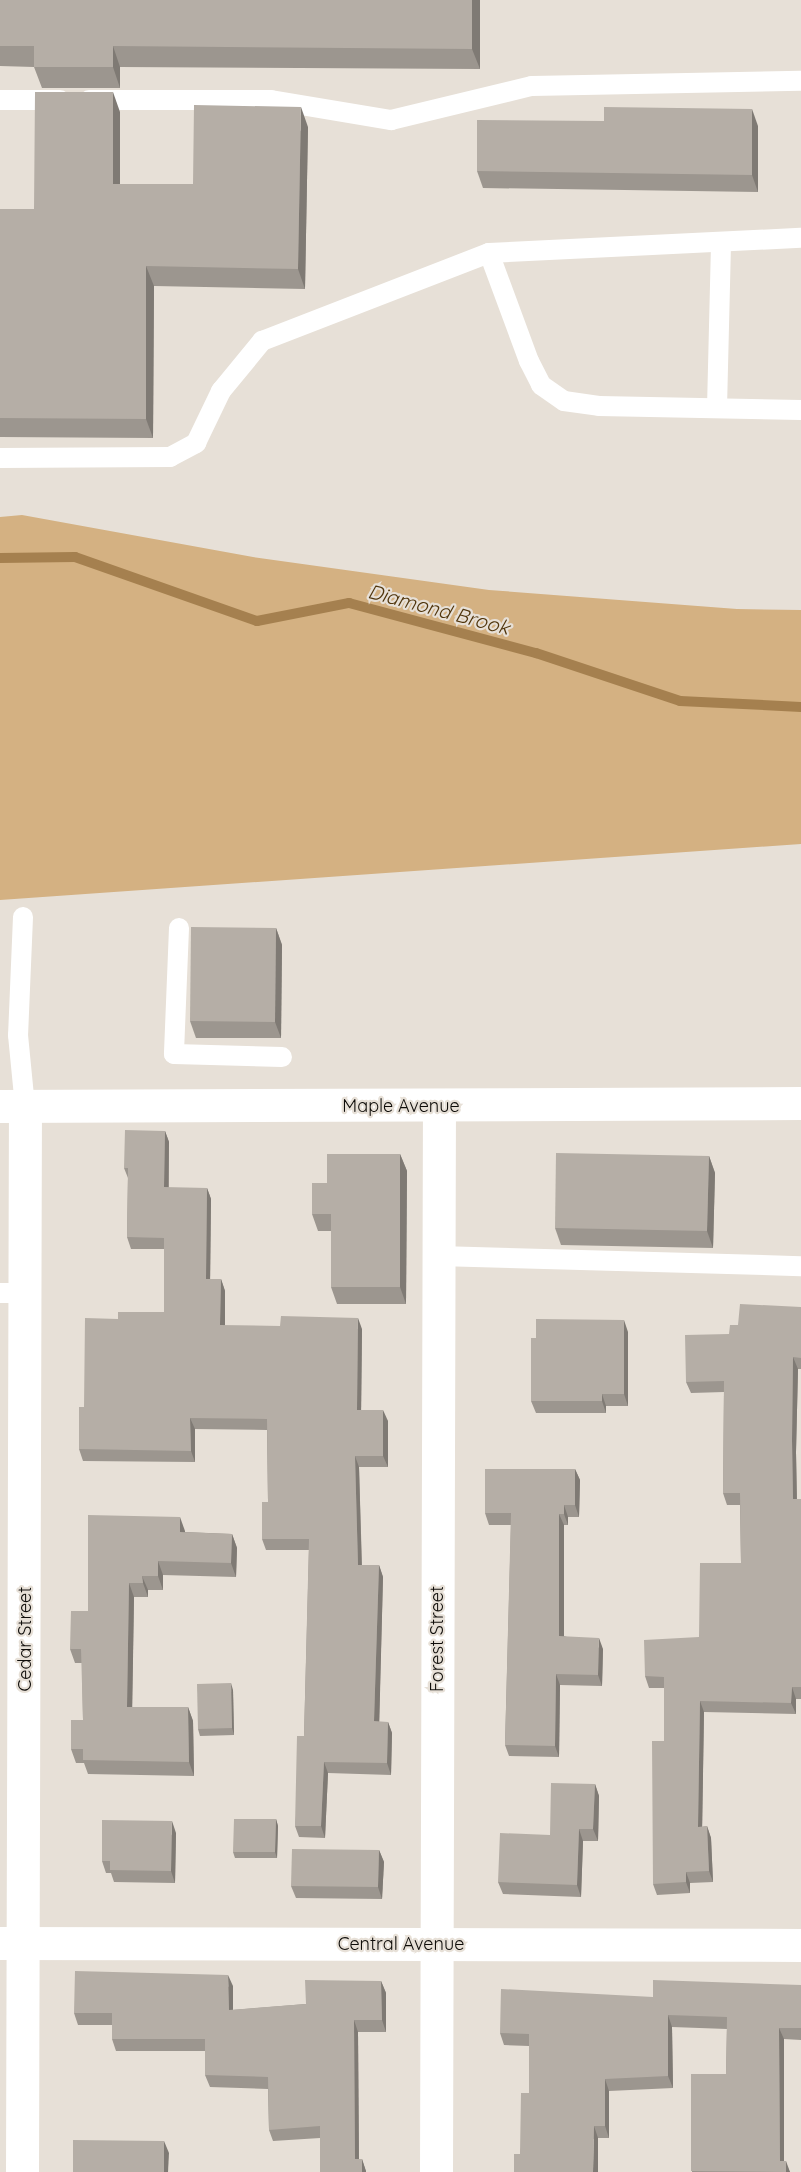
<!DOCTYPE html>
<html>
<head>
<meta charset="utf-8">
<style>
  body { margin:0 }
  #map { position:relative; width:801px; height:2172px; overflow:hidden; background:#e7e0d7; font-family:Quicksand,sans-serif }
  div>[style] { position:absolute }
  .green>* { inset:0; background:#d4b182 }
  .stream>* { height:10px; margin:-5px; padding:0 5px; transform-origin:5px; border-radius:5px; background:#a5804f }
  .lane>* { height:20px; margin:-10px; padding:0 10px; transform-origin:10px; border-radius:10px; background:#fff }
  .street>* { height:33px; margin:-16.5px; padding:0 16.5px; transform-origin:16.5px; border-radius:16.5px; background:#fff }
  .primary>* { height:33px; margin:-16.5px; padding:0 16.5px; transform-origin:16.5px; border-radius:16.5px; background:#fff }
  .wall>* { inset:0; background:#9c968f }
  .shaded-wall>* { inset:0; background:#7f7a74 }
  .building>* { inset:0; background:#b5aea6 }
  span { translate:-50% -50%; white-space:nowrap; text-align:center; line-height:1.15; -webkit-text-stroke:4.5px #e7e0d7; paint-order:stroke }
  .street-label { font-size:18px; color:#0e0c09 }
  .water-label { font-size:20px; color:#50350c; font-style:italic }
</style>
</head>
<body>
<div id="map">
  <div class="green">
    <div style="clip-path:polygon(22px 515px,253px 557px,489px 590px,737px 609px,801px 610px,801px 844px,0 900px,0 517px)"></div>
  </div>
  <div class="stream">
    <div style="left:0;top:558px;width:75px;rotate:-0.8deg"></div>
    <div style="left:75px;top:557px;width:193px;rotate:19.4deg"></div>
    <div style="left:257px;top:621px;width:94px;rotate:-11.1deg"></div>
    <div style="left:349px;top:603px;width:194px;rotate:15deg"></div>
    <div style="left:536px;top:653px;width:152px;rotate:18.4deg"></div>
    <div style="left:680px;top:701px;width:121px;rotate:2.8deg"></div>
  </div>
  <div class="lane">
    <div style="left:0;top:100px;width:60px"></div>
    <div style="left:89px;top:100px;width:182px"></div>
    <div style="left:271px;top:100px;width:122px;rotate:9.5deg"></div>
    <div style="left:391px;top:120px;width:145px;rotate:-13.6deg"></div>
    <div style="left:532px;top:86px;width:269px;rotate:-1.1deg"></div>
    <div style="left:489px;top:253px;width:115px;rotate:69.7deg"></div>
    <div style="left:529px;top:361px;width:27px;rotate:63deg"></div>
    <div style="left:541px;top:385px;width:28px;rotate:35deg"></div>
    <div style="left:564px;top:401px;width:35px;rotate:8deg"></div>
    <div style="left:599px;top:406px;width:202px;rotate:1.1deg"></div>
    <div style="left:717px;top:408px;width:166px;rotate:-88.6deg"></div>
    <div style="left:0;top:458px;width:170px;rotate:-0.3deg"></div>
    <div style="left:170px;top:457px;width:30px;rotate:-28deg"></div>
    <div style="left:196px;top:443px;width:58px;rotate:-64.3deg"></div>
    <div style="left:221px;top:391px;width:65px;rotate:-50.6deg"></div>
    <div style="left:262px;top:341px;width:243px;rotate:-21.2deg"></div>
    <div style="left:489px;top:253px;width:312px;rotate:-2.8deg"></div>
    <div style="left:23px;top:917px;width:118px;rotate:92.4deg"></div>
    <div style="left:18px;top:1035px;width:71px;rotate:84.4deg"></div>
    <div style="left:179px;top:928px;width:126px;rotate:92.3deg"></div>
    <div style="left:174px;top:1054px;width:108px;rotate:1.6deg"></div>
    <div style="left:438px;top:1256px;width:363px;rotate:1.6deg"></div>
    <div style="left:0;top:1293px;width:26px"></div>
  </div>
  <div class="street">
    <div style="left:0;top:1943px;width:801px;rotate:0.14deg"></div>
    <div style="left:22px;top:2172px;width:1066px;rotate:-89.84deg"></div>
    <div style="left:436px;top:2172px;width:1066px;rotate:-89.84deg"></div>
  </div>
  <div class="primary">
    <div style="left:0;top:1106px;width:801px;rotate:-0.21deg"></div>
  </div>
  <div class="wall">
    <div style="clip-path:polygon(0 0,480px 0,480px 69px,120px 67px,120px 88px,42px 88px,34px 67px,0 66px)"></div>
    <div style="clip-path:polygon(120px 112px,120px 184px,193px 184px,308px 127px,305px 289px,154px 286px,153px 438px,0 437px,0 209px,34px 209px)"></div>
    <div style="clip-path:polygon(758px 126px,758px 192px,483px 188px,477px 171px)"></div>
    <div style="clip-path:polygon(276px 928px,282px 945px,281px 1038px,196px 1038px,190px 1021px)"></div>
    <div style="clip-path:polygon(165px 1131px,169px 1142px,169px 1188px,207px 1188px,211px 1199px,210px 1279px,221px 1279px,225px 1291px,225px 1326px,362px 1329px,361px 1410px,388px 1421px,388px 1467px,359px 1467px,362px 1565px,379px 1565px,383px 1577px,379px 1722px,388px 1722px,392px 1733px,391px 1775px,328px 1773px,325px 1838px,299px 1837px,295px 1826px,304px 1736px,309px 1550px,266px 1550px,262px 1539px,268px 1502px,267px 1430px,195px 1429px,195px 1462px,83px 1461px,79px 1449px,84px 1407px,118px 1319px,164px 1312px,164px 1249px,131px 1249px,127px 1237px,128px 1178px,124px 1168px)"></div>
    <div style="clip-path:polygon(400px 1154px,407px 1171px,406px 1304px,337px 1304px,331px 1287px,331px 1231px,318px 1231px,312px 1214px,327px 1183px)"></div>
    <div style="clip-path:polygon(709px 1156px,715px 1173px,713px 1248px,561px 1245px,555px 1228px)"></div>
    <div style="clip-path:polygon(801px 1307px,801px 1369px,798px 1369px,796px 1452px,797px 1499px,801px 1499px,801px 1699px,796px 1699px,796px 1714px,704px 1712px,702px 1827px,707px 1826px,711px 1838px,713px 1882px,690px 1883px,690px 1893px,657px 1895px,653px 1884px,664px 1741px,664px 1688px,649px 1688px,645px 1676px,699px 1637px,741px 1563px,740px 1505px,727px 1505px,723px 1493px,724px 1392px,691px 1393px,686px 1382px,738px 1325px)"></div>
    <div style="clip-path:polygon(628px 1332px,628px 1406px,606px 1406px,606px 1413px,536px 1413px,531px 1401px)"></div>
    <div style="clip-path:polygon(575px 1469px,580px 1480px,579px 1517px,568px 1517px,568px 1525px,564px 1525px,564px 1636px,603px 1649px,602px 1686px,560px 1685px,559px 1757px,509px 1756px,505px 1745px,511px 1525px,489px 1525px,485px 1513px)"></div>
    <div style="clip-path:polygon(185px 1532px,232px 1534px,237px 1548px,236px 1577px,163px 1575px,163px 1590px,148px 1590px,148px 1597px,134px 1597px,132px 1707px,188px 1707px,193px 1721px,194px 1776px,88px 1774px,84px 1763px,76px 1763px,71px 1749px,83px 1720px,82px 1663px,75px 1663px,70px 1649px,88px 1611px)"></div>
    <div style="clip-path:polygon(233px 1690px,234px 1735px,200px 1736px,198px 1729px)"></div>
    <div style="clip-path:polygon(595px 1784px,599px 1796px,598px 1841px,583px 1841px,581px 1897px,503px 1894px,498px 1882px,550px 1835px)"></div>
    <div style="clip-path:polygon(276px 1819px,278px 1826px,277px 1858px,235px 1858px,233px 1852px)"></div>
    <div style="clip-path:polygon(176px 1833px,175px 1883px,114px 1882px,111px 1873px,106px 1873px,102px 1861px)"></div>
    <div style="clip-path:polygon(379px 1850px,384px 1862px,382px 1899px,296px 1898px,291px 1886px)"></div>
    <div style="clip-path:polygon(381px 1981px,386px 1993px,386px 2032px,358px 2032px,359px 2159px,362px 2159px,366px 2172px,320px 2172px,320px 2138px,273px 2141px,269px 2130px,268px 2089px,210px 2087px,205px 2075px,205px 2051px,116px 2051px,112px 2039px,112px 2025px,78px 2025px,74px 2013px,233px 1986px,233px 2010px,306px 2004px)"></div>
    <div style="clip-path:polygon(801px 1985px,801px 2040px,784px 2039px,784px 2161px,790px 2172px,692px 2172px,691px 2074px,726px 2074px,727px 2029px,672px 2027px,673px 2088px,609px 2091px,609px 2138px,598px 2138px,520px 2154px,529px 2093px,529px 2046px,504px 2045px,500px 2033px,653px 1997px)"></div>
  </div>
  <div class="shaded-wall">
    <div style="clip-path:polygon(472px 0,480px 0,480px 69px,472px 49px)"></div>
    <div style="clip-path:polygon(113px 46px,120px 67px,120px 88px,113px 67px)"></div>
    <div style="clip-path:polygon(113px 92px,120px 112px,120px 203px,113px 184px)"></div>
    <div style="clip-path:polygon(301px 107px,308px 127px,305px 289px,298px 269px)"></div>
    <div style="clip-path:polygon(752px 109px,758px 126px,758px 192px,752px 175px)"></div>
    <div style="clip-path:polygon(146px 266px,154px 286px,153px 438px,146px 419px)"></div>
    <div style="clip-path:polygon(276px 928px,282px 945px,281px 1038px,275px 1022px)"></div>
    <div style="clip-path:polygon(165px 1131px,169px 1142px,168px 1199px,164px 1187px)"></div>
    <div style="clip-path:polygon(400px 1154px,407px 1171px,406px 1304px,400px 1287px)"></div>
    <div style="clip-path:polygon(709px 1156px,715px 1173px,713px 1248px,707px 1231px)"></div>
    <div style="clip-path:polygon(207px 1188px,211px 1199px,210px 1291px,206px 1279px)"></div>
    <div style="clip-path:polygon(221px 1279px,225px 1291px,225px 1337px,220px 1325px)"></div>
    <div style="clip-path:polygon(358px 1318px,362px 1329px,361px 1422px,357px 1410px)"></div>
    <div style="clip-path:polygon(624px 1320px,628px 1332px,628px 1406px,624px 1394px)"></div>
    <div style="clip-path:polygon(793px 1357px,798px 1369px,796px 1452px,797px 1510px,793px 1499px,792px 1440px)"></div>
    <div style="clip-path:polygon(602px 1394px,606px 1406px,606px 1413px,602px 1401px)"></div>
    <div style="clip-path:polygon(383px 1410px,388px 1421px,388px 1467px,383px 1456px)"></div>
    <div style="clip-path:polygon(190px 1418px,195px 1429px,195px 1462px,191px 1451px)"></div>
    <div style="clip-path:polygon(355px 1456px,359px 1467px,362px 1577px,358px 1565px)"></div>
    <div style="clip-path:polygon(575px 1469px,580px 1480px,579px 1517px,575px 1505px)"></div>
    <div style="clip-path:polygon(564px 1505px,568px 1517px,568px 1525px,564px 1514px)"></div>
    <div style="clip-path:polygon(559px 1514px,564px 1525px,564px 1647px,559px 1636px)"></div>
    <div style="clip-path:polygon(180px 1517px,185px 1531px,185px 1546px,180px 1532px)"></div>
    <div style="clip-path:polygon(232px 1534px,237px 1548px,236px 1577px,231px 1563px)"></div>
    <div style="clip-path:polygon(158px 1561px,163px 1575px,163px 1590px,158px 1576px)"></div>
    <div style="clip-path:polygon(379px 1565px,383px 1577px,379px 1733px,374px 1721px)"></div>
    <div style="clip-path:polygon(142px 1576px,148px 1590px,148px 1597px,143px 1583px)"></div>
    <div style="clip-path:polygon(129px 1583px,134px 1597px,132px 1721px,127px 1707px)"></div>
    <div style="clip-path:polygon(599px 1638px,603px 1649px,602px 1686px,598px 1675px)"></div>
    <div style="clip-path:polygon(556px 1674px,560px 1685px,559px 1757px,555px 1746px)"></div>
    <div style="clip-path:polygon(231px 1683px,233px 1690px,234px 1735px,232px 1728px)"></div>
    <div style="clip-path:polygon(792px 1687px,796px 1699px,796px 1714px,791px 1703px)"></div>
    <div style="clip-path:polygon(700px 1701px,704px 1712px,702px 1838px,698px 1827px)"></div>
    <div style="clip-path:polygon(188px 1707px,193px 1721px,194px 1776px,189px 1762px)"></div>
    <div style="clip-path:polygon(388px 1722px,392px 1733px,391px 1775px,387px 1763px)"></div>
    <div style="clip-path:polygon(324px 1762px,328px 1773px,325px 1838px,321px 1826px)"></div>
    <div style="clip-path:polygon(595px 1784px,599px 1796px,598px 1841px,593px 1829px)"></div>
    <div style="clip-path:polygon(276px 1819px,278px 1826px,277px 1858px,275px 1852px)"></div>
    <div style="clip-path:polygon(172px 1821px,176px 1833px,175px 1883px,171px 1871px)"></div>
    <div style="clip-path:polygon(707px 1826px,711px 1838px,713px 1882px,709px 1871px)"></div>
    <div style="clip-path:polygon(579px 1829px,583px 1841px,581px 1897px,577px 1885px)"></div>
    <div style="clip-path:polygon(379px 1850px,384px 1862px,382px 1899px,378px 1887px)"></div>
    <div style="clip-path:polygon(686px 1872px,690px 1883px,690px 1893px,686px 1882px)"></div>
    <div style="clip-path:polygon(228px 1975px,233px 1986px,233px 2022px,229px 2010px)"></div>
    <div style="clip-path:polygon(381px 1981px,386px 1993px,386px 2032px,382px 2020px)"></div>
    <div style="clip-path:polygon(668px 2015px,672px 2027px,673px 2088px,668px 2076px)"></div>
    <div style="clip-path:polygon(354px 2020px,358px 2032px,359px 2171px,355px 2159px)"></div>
    <div style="clip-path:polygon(779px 2028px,784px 2039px,784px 2172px,780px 2161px)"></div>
    <div style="clip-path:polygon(605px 2079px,609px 2091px,609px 2138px,605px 2126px)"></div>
    <div style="clip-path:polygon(594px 2126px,598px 2138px,598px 2172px,593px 2172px)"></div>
    <div style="clip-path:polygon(164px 2141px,169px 2153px,168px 2172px,164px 2172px)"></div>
    <div style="clip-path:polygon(362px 2159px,366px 2171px,366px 2172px,362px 2172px)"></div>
    <div style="clip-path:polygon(786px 2161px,790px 2172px,786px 2172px)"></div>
  </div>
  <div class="building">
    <div style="clip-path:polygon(0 0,472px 0,472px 49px,113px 46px,113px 67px,34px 67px,34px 46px,0 46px)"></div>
    <div style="clip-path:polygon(35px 92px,113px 92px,113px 184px,193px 184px,194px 105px,301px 107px,298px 269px,146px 266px,146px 419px,0 418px,0 209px,34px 209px)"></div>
    <div style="clip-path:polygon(604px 107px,752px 109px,752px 175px,477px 171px,477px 120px,604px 121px)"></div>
    <div style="clip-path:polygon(191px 927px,276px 928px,275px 1022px,190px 1021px)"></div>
    <div style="clip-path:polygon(125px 1130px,165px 1131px,164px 1187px,207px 1188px,206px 1279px,221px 1279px,220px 1325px,280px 1326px,281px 1316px,358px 1318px,357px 1410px,383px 1410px,383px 1456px,355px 1456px,358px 1565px,379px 1565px,374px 1721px,388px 1722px,387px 1763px,324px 1762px,321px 1826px,295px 1826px,297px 1736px,304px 1736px,309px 1539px,262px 1539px,262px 1502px,268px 1502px,267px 1419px,190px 1418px,191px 1451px,79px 1449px,79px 1407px,84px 1407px,85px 1318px,118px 1319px,118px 1312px,164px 1312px,164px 1238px,127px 1237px,128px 1168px,124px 1168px)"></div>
    <div style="clip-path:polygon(556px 1153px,709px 1156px,707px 1231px,555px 1228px)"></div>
    <div style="clip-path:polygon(327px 1154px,400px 1154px,400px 1287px,331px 1287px,331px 1214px,312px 1214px,312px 1183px,327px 1183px)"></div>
    <div style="clip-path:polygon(740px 1304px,801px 1307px,801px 1358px,793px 1357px,792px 1440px,793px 1499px,801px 1499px,801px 1687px,792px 1687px,791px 1703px,700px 1701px,698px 1827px,707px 1826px,709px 1871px,686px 1872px,686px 1882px,653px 1884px,652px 1741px,664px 1741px,664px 1677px,645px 1676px,644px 1640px,699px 1637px,700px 1563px,741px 1563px,740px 1493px,723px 1493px,724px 1381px,686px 1382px,685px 1335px,729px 1334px,730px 1325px,738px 1325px)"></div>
    <div style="clip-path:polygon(536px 1319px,624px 1320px,624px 1394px,602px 1394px,602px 1401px,531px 1401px,531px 1338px,536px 1338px)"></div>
    <div style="clip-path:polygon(485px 1469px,575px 1469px,575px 1505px,564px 1505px,564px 1514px,559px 1514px,559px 1636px,599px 1638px,598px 1675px,556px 1674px,555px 1746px,505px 1745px,511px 1513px,485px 1513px)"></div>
    <div style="clip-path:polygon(88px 1515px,180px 1517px,180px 1532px,232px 1534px,231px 1563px,158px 1561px,158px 1576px,142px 1576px,143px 1583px,129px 1583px,127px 1707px,188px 1707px,189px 1762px,83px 1760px,83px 1749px,71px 1749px,71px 1720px,83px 1720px,81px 1649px,70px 1649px,71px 1611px,88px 1611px)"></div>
    <div style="clip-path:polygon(231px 1683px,232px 1728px,198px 1729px,197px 1684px)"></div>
    <div style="clip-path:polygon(551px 1783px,595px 1784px,593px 1829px,579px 1829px,577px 1885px,498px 1882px,500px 1833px,550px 1835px)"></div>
    <div style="clip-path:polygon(234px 1819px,276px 1819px,275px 1852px,233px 1852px)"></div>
    <div style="clip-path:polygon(102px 1820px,172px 1821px,171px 1871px,110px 1870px,110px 1861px,102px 1861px)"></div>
    <div style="clip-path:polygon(292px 1849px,379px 1850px,378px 1887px,291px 1886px)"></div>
    <div style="clip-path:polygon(75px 1971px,228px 1975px,229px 2010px,306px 2004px,305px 1980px,381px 1981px,382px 2020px,354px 2020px,355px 2159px,362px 2159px,362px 2172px,320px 2172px,320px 2126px,269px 2130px,268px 2077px,205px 2075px,205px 2039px,112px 2039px,112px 2013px,74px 2013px)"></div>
    <div style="clip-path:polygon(653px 1980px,801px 1985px,801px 2028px,779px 2028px,780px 2161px,786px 2161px,786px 2172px,691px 2171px,691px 2074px,726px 2074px,727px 2017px,668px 2015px,668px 2076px,605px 2079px,605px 2126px,594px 2126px,593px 2172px,514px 2172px,514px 2154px,520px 2154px,521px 2093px,529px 2093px,529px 2034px,500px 2033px,501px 1989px,653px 1997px)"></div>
    <div style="clip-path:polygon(73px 2140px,164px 2141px,164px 2172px,73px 2172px)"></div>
  </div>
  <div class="street-label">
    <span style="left:401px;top:1106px">Maple Avenue</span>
    <span style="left:25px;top:1639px;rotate:-90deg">Cedar Street</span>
    <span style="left:437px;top:1639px;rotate:-90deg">Forest Street</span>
    <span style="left:401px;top:1944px">Central Avenue</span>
  </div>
  <div class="water-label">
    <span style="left:439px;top:609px;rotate:15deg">Diamond Brook</span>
  </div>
</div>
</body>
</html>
